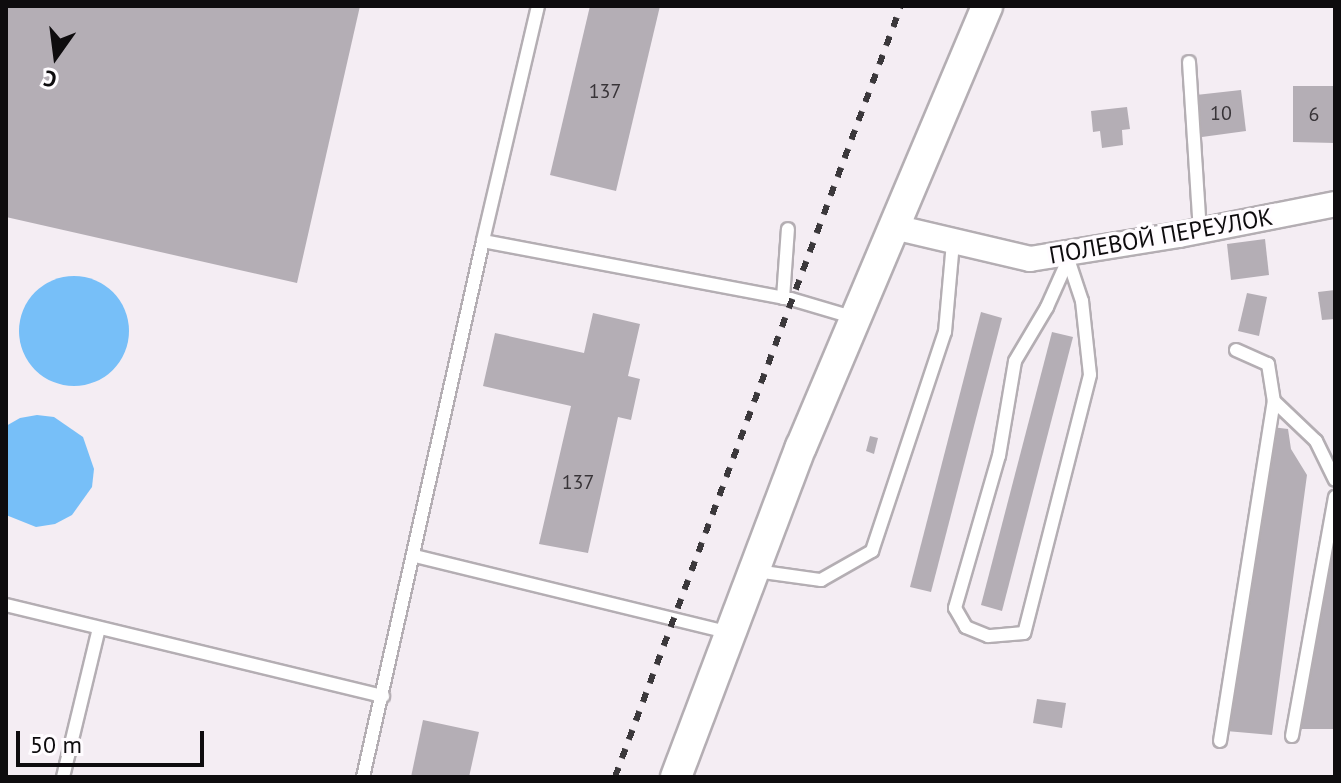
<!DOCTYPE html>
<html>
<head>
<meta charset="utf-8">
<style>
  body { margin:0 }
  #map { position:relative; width:1341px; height:783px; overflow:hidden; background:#f4edf3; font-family:"PT Sans",sans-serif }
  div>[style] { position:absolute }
  .water>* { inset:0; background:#77bff8 }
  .round { border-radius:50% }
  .building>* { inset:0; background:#b4aeb5 }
  .roads { filter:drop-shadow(2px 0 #b4aeb3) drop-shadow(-2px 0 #b4aeb3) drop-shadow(0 2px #b4aeb3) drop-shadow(0 -2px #b4aeb3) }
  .service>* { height:12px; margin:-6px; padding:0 6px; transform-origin:6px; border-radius:6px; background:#fff }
  .minor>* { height:24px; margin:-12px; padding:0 12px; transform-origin:12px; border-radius:12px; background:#fff }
  .tertiary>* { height:30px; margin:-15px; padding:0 15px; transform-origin:15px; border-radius:15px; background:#fff }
  .rail>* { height:6px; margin-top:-3px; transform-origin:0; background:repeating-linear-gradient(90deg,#3b383b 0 10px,transparent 0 20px) }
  span { translate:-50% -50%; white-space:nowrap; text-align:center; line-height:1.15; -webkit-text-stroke:7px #fffcff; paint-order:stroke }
  .number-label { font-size:20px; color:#383438 }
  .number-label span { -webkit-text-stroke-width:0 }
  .street-label { font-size:24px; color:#0e0c0e }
  .frame { position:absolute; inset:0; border:8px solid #0e0c0e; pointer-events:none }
  .north { position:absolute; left:16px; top:16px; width:80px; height:80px; -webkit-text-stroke:6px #fffcff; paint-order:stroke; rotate:194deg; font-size:22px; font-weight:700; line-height:32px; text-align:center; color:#0e0c0e }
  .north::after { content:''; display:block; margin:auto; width:28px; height:36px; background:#0e0c0e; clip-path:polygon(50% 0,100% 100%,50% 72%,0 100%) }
  .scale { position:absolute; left:16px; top:731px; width:188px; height:36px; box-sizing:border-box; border:4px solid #0e0c0e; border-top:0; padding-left:10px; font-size:24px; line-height:28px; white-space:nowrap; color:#0e0c0e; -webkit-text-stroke:6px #fffcff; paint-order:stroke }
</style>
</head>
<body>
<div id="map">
  <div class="water">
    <div class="round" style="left:19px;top:276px;width:110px;height:110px"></div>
    <div style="clip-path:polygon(37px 415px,54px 417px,83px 437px,94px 469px,92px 487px,72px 515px,55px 524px,36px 527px,6px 515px,6px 426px,20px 418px)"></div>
  </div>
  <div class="building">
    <div style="clip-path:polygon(6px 6px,360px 6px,297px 283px,6px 217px)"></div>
    <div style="clip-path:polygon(590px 6px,660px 6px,616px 191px,550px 175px)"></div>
    <div style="clip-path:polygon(1293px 86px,1335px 86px,1335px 143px,1293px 142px)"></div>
    <div style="clip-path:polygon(1241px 90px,1246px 131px,1202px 137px,1196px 95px)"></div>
    <div style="clip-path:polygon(1127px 107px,1130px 129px,1122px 130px,1123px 145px,1102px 148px,1100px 131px,1093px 132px,1091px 111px)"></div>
    <div style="clip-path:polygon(1265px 239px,1269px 275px,1231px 280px,1227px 244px)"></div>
    <div style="clip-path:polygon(1335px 290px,1335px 319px,1322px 320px,1318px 292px)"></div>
    <div style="clip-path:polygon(1247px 293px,1267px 297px,1259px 336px,1238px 331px)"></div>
    <div style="clip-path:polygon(981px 312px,1002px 318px,931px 592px,910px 587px)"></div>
    <div style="clip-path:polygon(593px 313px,640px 324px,628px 376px,640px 379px,631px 420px,618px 417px,588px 553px,539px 544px,571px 406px,483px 386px,495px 333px,584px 353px)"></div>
    <div style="clip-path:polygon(1052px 332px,1073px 337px,1002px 611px,981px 605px)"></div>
    <div style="clip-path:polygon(1265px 426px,1288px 429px,1291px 449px,1307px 475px,1272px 735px,1226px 731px)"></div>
    <div style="clip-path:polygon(870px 436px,878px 438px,874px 454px,866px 451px)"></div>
    <div style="clip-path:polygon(1335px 519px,1335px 729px,1297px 729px)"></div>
    <div style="clip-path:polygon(1037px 699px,1066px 703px,1062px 728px,1033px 723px)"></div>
    <div style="clip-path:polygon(423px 720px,479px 732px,469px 777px,411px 777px)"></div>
  </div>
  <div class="roads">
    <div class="service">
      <div style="left:538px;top:6px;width:241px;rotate:103.2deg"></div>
      <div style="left:483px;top:241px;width:313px;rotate:10.7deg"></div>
      <div style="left:791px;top:299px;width:67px;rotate:16.5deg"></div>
      <div style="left:1189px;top:62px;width:169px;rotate:86.3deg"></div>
      <div style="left:1066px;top:253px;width:51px;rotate:71.6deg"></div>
      <div style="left:1082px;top:301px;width:74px;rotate:83.8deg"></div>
      <div style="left:1090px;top:375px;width:266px;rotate:104.3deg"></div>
      <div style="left:1024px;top:633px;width:36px;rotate:175deg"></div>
      <div style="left:988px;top:636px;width:24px;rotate:-158deg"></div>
      <div style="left:966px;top:627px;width:22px;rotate:-120deg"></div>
      <div style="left:955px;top:608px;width:158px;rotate:-73.9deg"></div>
      <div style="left:999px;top:456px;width:96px;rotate:-80.4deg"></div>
      <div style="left:1015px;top:361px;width:63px;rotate:-59.3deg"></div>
      <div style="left:1047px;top:307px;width:51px;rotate:-65.9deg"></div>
      <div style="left:783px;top:298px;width:69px;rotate:-85.9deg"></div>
      <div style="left:1236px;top:350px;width:35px;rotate:24deg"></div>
      <div style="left:1268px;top:364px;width:37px;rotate:81deg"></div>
      <div style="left:1274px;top:401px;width:58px;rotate:43.6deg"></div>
      <div style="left:1316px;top:441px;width:43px;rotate:64deg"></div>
      <div style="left:415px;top:556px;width:325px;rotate:13.7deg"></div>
      <div style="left:756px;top:571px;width:66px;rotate:7.9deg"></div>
      <div style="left:821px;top:580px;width:59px;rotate:-29.6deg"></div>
      <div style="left:872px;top:551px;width:231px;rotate:-71.6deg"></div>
      <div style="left:945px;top:332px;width:89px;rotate:-84.9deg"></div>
      <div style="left:6px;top:605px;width:388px;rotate:13.6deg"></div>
      <div style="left:1292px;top:736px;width:243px;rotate:-79.8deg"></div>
      <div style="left:1220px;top:741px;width:344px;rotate:-81deg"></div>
      <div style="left:63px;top:777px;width:153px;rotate:-76.4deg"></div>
      <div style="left:363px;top:777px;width:549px;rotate:-77.38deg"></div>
    </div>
    <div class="minor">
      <div style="left:894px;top:227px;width:140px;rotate:13.2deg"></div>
      <div style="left:1030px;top:259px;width:151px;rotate:-9.2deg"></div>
      <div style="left:1179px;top:235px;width:159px;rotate:-11.2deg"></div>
    </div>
    <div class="tertiary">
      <div style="left:676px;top:777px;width:353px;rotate:-69.3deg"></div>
      <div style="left:801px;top:447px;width:479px;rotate:-67.1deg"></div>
    </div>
  </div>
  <div class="rail">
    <div style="left:615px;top:777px;width:822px;rotate:-69.65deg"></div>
  </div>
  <div class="number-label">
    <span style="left:605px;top:91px">137</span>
    <span style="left:1221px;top:113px">10</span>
    <span style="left:1314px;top:114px">6</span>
    <span style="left:578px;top:482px">137</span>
  </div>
  <div class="street-label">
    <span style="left:1161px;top:236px;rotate:-10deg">ПОЛЕВОЙ ПЕРЕУЛОК</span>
  </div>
  <div class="frame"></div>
  <div class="north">С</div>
  <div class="scale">50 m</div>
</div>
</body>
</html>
